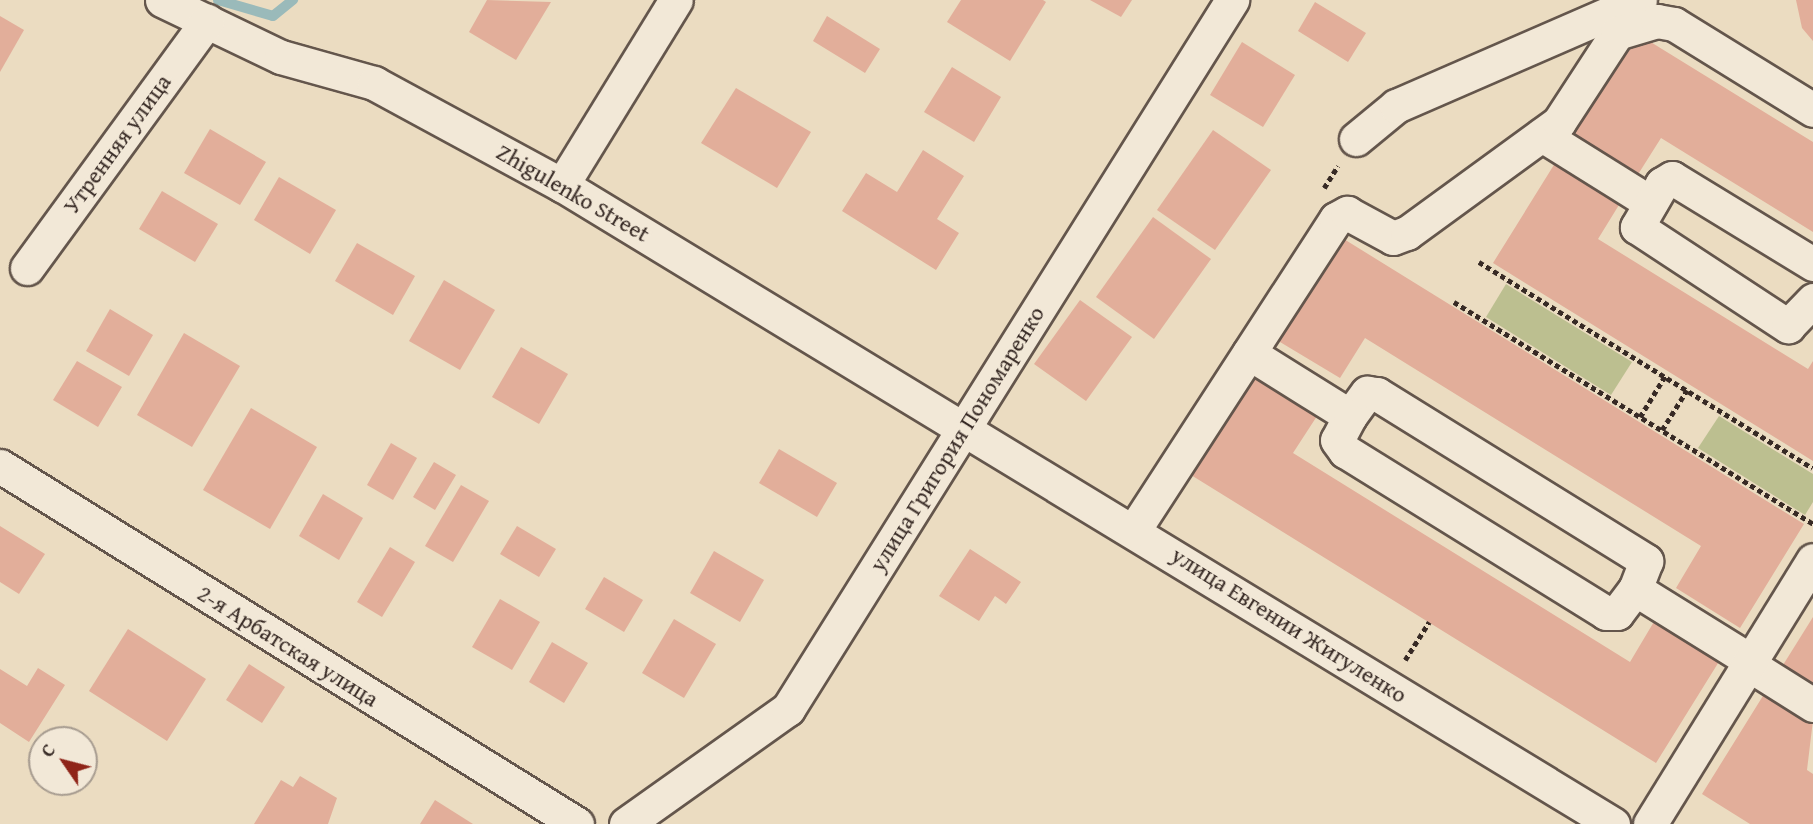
<!DOCTYPE html>
<html>
<head>
<meta charset="utf-8">
<style>
  body { margin:0 }
  #map { position:relative; width:1813px; height:824px; overflow:hidden; background:#ebdcc1; font-family:"Gentium Book Plus",serif }
  div>[style] { position:absolute }
  .green>* { inset:0; background:#bcbf90 }
  .stream>* { height:10px; margin:-5px; padding:0 5px; transform-origin:5px; border-radius:5px; background:#9ababa }
  .building>* { inset:0; background:#e2ae9a }
  .path>* { height:4.5px; margin-top:-2.25px; transform-origin:0; background:repeating-linear-gradient(90deg,#372a25 0 5px,transparent 0 8.5px) }
  .roads { filter:drop-shadow(2px 0 #64564c) drop-shadow(-2px 0 #64564c) drop-shadow(0 2px #64564c) drop-shadow(0 -2px #64564c) }
  .minor>* { height:33px; margin:-16.5px; padding:0 16.5px; transform-origin:16.5px; border-radius:16.5px; background:#f2e8d7 }
  span { translate:-50% -50%; white-space:nowrap; text-align:center; line-height:1.15; -webkit-text-stroke:6px #f2e8d7; paint-order:stroke }
  .street-label { font-size:23px; color:#372a25 }
  .north { position:absolute; left:28px; top:726px; width:70px; height:70px; box-sizing:border-box; background:#f2e8d7; border:2px solid #a79c90; border-radius:50%; rotate:305deg; font-size:19px; font-weight:700; line-height:28px; text-align:center; color:#372a25 }
  .north::after { content:''; display:block; margin:auto; width:24px; height:32px; background:#8f2418; clip-path:polygon(50% 0,100% 100%,50% 72%,0 100%) }
</style>
</head>
<body>
<div id="map">
  <div class="green">
    <div style="clip-path:polygon(1506px 284px,1632px 362px,1611px 395px,1486px 317px)"></div>
    <div style="clip-path:polygon(1719px 416px,1813px 474px,1813px 502px,1805px 515px,1698px 448px)"></div>
  </div>
  <div class="stream">
    <div style="left:218px;top:0;width:57px;rotate:16.2deg"></div>
    <div style="left:273px;top:16px;width:26px;rotate:-39deg"></div>
  </div>
  <div class="building">
    <div style="clip-path:polygon(487px 0,551px 2px,516px 60px,469px 32px)"></div>
    <div style="clip-path:polygon(961px 0,1043px 0,1046px 2px,1010px 61px,947px 22px)"></div>
    <div style="clip-path:polygon(1090px 0,1132px 0,1121px 17px)"></div>
    <div style="clip-path:polygon(1796px 0,1813px 0,1813px 41px,1802px 28px)"></div>
    <div style="clip-path:polygon(1315px 2px,1366px 33px,1348px 62px,1298px 31px)"></div>
    <div style="clip-path:polygon(0 16px,24px 30px,0 72px)"></div>
    <div style="clip-path:polygon(827px 16px,880px 49px,865px 73px,813px 41px)"></div>
    <div style="clip-path:polygon(1636px 33px,1813px 142px,1813px 232px,1661px 138px,1637px 176px,1572px 136px)"></div>
    <div style="clip-path:polygon(1242px 42px,1295px 75px,1263px 127px,1210px 95px)"></div>
    <div style="clip-path:polygon(952px 67px,1001px 97px,974px 142px,924px 112px)"></div>
    <div style="clip-path:polygon(736px 88px,811px 132px,777px 188px,701px 143px)"></div>
    <div style="clip-path:polygon(210px 129px,266px 162px,240px 205px,184px 173px)"></div>
    <div style="clip-path:polygon(1213px 130px,1271px 170px,1215px 250px,1157px 210px)"></div>
    <div style="clip-path:polygon(923px 150px,964px 176px,937px 219px,959px 233px,936px 270px,842px 211px,866px 173px,897px 192px)"></div>
    <div style="clip-path:polygon(1557px 160px,1622px 200px,1598px 239px,1808px 369px,1813px 361px,1813px 461px,1493px 263px)"></div>
    <div style="clip-path:polygon(279px 177px,336px 210px,310px 254px,254px 220px)"></div>
    <div style="clip-path:polygon(162px 191px,218px 224px,195px 262px,139px 229px)"></div>
    <div style="clip-path:polygon(1153px 217px,1211px 259px,1154px 339px,1096px 297px)"></div>
    <div style="clip-path:polygon(1339px 236px,1804px 524px,1740px 628px,1676px 588px,1701px 546px,1365px 338px,1340px 378px,1275px 339px)"></div>
    <div style="clip-path:polygon(357px 243px,415px 276px,393px 315px,335px 281px)"></div>
    <div style="clip-path:polygon(444px 280px,495px 310px,460px 370px,409px 341px)"></div>
    <div style="clip-path:polygon(1080px 300px,1132px 337px,1086px 401px,1034px 364px)"></div>
    <div style="clip-path:polygon(110px 309px,153px 335px,129px 376px,86px 351px)"></div>
    <div style="clip-path:polygon(184px 333px,240px 366px,192px 447px,137px 415px)"></div>
    <div style="clip-path:polygon(521px 347px,568px 374px,539px 424px,492px 397px)"></div>
    <div style="clip-path:polygon(77px 361px,122px 387px,98px 427px,53px 400px)"></div>
    <div style="clip-path:polygon(1254px 373px,1319px 413px,1293px 453px,1630px 662px,1655px 620px,1720px 660px,1656px 763px,1191px 475px)"></div>
    <div style="clip-path:polygon(251px 408px,317px 447px,270px 529px,203px 490px)"></div>
    <div style="clip-path:polygon(391px 443px,417px 458px,393px 500px,367px 485px)"></div>
    <div style="clip-path:polygon(779px 449px,837px 483px,817px 517px,759px 483px)"></div>
    <div style="clip-path:polygon(434px 462px,456px 475px,435px 510px,413px 497px)"></div>
    <div style="clip-path:polygon(461px 485px,489px 501px,453px 562px,425px 546px)"></div>
    <div style="clip-path:polygon(323px 494px,363px 518px,339px 560px,299px 536px)"></div>
    <div style="clip-path:polygon(0 526px,45px 554px,19px 594px,0 582px)"></div>
    <div style="clip-path:polygon(517px 526px,556px 549px,539px 577px,500px 554px)"></div>
    <div style="clip-path:polygon(390px 547px,415px 562px,382px 617px,357px 602px)"></div>
    <div style="clip-path:polygon(970px 549px,1021px 582px,1006px 604px,995px 596px,979px 621px,939px 596px)"></div>
    <div style="clip-path:polygon(714px 551px,764px 580px,740px 622px,690px 593px)"></div>
    <div style="clip-path:polygon(604px 577px,643px 600px,624px 632px,585px 609px)"></div>
    <div style="clip-path:polygon(500px 599px,540px 622px,512px 670px,472px 647px)"></div>
    <div style="clip-path:polygon(1813px 617px,1813px 683px,1783px 665px)"></div>
    <div style="clip-path:polygon(674px 619px,716px 644px,684px 698px,642px 673px)"></div>
    <div style="clip-path:polygon(128px 629px,206px 679px,167px 741px,89px 691px)"></div>
    <div style="clip-path:polygon(552px 642px,588px 663px,564px 703px,529px 682px)"></div>
    <div style="clip-path:polygon(249px 664px,285px 687px,262px 723px,226px 700px)"></div>
    <div style="clip-path:polygon(38px 668px,65px 685px,29px 742px,0 723px,0 669px,27px 686px)"></div>
    <div style="clip-path:polygon(1766px 691px,1813px 720px,1807px 770px,1813px 774px,1813px 824px,1750px 824px,1702px 794px)"></div>
    <div style="clip-path:polygon(300px 776px,337px 798px,328px 824px,254px 824px,281px 780px,293px 787px)"></div>
    <div style="clip-path:polygon(435px 800px,473px 824px,420px 824px)"></div>
  </div>
  <div class="path">
    <div style="left:1324px;top:188px;width:26px;rotate:-58deg"></div>
    <div style="left:1479px;top:262px;width:392px;rotate:31.7deg"></div>
    <div style="left:1454px;top:302px;width:422px;rotate:31.7deg"></div>
    <div style="left:1640px;top:417px;width:48px;rotate:-58.6deg"></div>
    <div style="left:1662px;top:430px;width:47px;rotate:-58deg"></div>
    <div style="left:1405px;top:660px;width:45px;rotate:-57.7deg"></div>
  </div>
  <div class="roads">
    <div class="minor">
      <div style="left:162px;top:0;width:132px;rotate:25.6deg"></div>
      <div style="left:281px;top:57px;width:97px;rotate:15.6deg"></div>
      <div style="left:374px;top:83px;width:214px;rotate:28.5deg"></div>
      <div style="left:562px;top:185px;width:1230px;rotate:31.3deg"></div>
      <div style="left:1542px;top:135px;width:128px;rotate:32deg"></div>
      <div style="left:1356px;top:139px;width:52px;rotate:-39.5deg"></div>
      <div style="left:1396px;top:106px;width:266px;rotate:-23.5deg"></div>
      <div style="left:562px;top:185px;width:217px;rotate:-58.4deg"></div>
      <div style="left:1813px;top:264px;width:165px;rotate:-148.6deg"></div>
      <div style="left:1672px;top:178px;width:12px;rotate:149deg"></div>
      <div style="left:1662px;top:184px;width:50px;rotate:120.2deg"></div>
      <div style="left:1637px;top:227px;width:181px;rotate:33.3deg"></div>
      <div style="left:1788px;top:326px;width:36px;rotate:-46deg"></div>
      <div style="left:27px;top:268px;width:306px;rotate:-53.9deg"></div>
      <div style="left:1249px;top:353px;width:119px;rotate:32deg"></div>
      <div style="left:1350px;top:416px;width:27px;rotate:118deg"></div>
      <div style="left:1337px;top:440px;width:14px;rotate:54deg"></div>
      <div style="left:1345px;top:451px;width:307px;rotate:31.8deg"></div>
      <div style="left:1606px;top:613px;width:11px"></div>
      <div style="left:1617px;top:613px;width:30px;rotate:-53deg"></div>
      <div style="left:1635px;top:589px;width:137px;rotate:31.8deg"></div>
      <div style="left:1350px;top:416px;width:29px;rotate:-54deg"></div>
      <div style="left:1367px;top:393px;width:10px;rotate:6deg"></div>
      <div style="left:1377px;top:394px;width:317px;rotate:31.8deg"></div>
      <div style="left:1646px;top:561px;width:30px;rotate:111deg"></div>
      <div style="left:0;top:466px;width:679px;rotate:31.82deg"></div>
      <div style="left:1134px;top:530px;width:371px;rotate:-57deg"></div>
      <div style="left:1336px;top:219px;width:13px;rotate:-29deg"></div>
      <div style="left:1347px;top:213px;width:52px;rotate:28.5deg"></div>
      <div style="left:1393px;top:238px;width:15px;rotate:-20deg"></div>
      <div style="left:1407px;top:233px;width:188px;rotate:-36.1deg"></div>
      <div style="left:1559px;top:122px;width:106px;rotate:-56.9deg"></div>
      <div style="left:1617px;top:33px;width:42px;rotate:-16.7deg"></div>
      <div style="left:1657px;top:21px;width:17px;rotate:10deg"></div>
      <div style="left:1674px;top:24px;width:163px;rotate:31.7deg"></div>
      <div style="left:1748px;top:664px;width:77px;rotate:32.2deg"></div>
      <div style="left:626px;top:824px;width:199px;rotate:-35.4deg"></div>
      <div style="left:788px;top:709px;width:837px;rotate:-57.94deg"></div>
      <div style="left:1650px;top:824px;width:310px;rotate:-58.3deg"></div>
    </div>
  </div>
  <div class="street-label">
    <span style="left:117px;top:144px;rotate:-54deg">Утренняя улица</span>
    <span style="left:573px;top:193px;rotate:30deg">Zhigulenko Street</span>
    <span style="left:957px;top:439px;rotate:-58deg">улица Григория Пономаренко</span>
    <span style="left:1289px;top:625px;rotate:32deg">улица Евгении Жигуленко</span>
    <span style="left:288px;top:646px;rotate:32deg">2-я Арбатская улица</span>
  </div>
  <div class="north">С</div>
</div>
</body>
</html>
